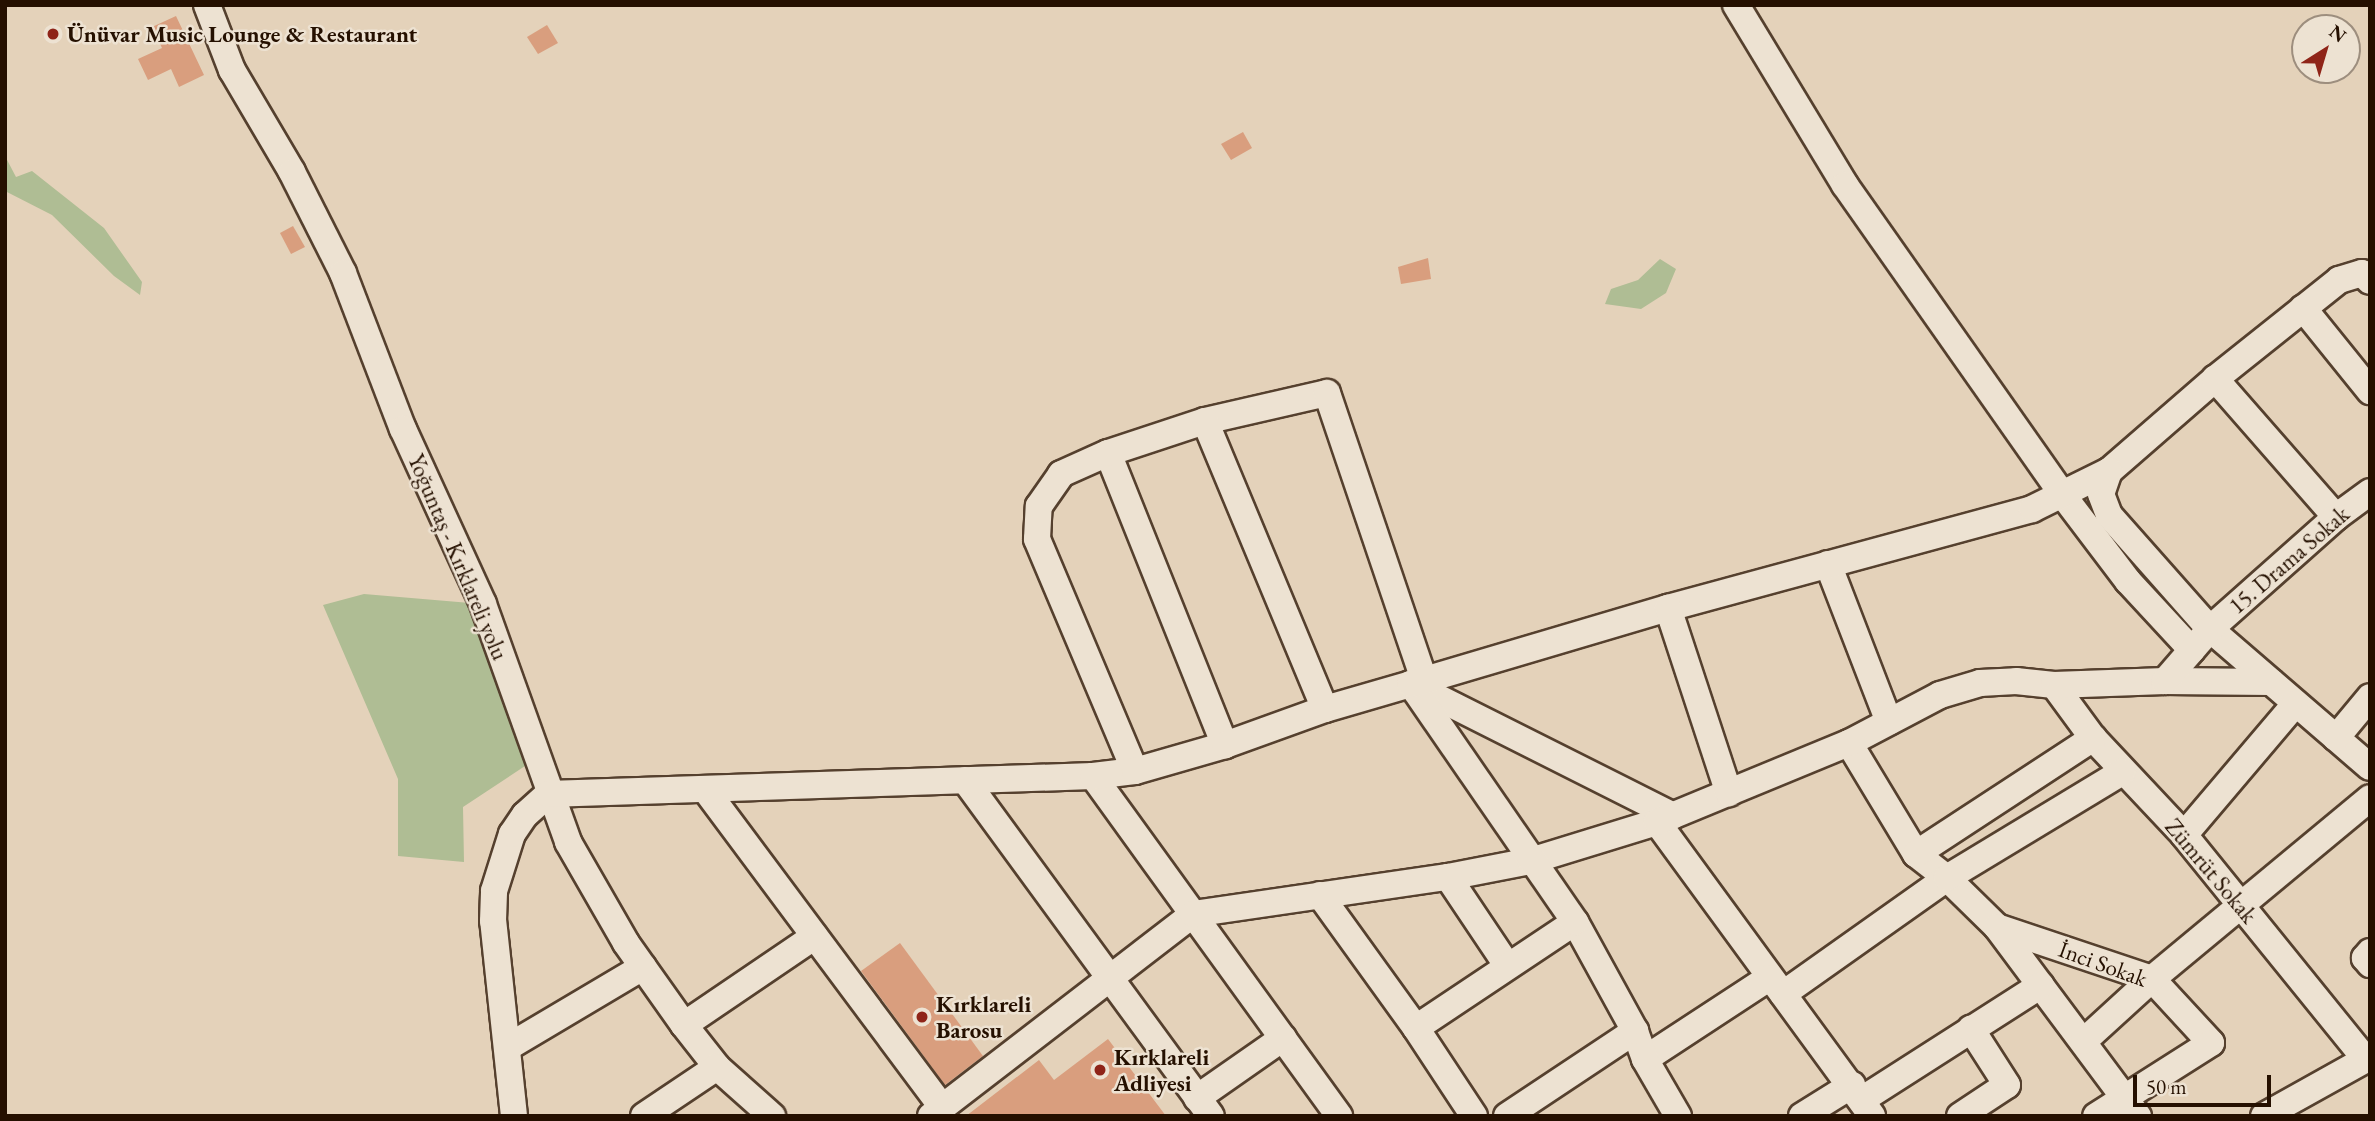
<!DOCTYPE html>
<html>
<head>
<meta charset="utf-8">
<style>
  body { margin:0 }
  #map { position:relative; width:2375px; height:1121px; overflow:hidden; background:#e4d2ba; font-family:"EB Garamond",serif }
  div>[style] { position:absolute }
  .green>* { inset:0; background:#afbd94 }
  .building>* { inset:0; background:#d99e7e }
  .roads { filter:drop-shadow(2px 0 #55402e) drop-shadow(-2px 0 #55402e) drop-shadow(0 2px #55402e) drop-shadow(0 -2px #55402e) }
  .minor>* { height:26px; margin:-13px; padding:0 13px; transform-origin:13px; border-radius:13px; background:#ede2d2 }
  .dots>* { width:19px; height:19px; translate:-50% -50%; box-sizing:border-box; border:4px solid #ede2d2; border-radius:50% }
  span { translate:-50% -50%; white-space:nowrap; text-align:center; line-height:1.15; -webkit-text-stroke:5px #ede2d2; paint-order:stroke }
  .poi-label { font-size:23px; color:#251000; font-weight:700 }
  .left { translate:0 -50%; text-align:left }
  .street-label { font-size:23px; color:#251000 }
  .frame { position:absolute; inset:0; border:7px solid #251000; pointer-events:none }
  .north { position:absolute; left:2291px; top:14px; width:70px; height:70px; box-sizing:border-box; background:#ede2d2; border:2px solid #9d8e7e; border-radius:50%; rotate:37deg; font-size:19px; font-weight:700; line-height:28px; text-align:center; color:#251000 }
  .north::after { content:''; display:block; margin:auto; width:24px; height:32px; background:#8f2418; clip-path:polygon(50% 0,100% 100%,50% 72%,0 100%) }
  .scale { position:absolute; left:2133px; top:1075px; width:138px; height:32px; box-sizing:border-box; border:4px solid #251000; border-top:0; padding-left:9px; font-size:21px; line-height:24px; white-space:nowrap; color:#251000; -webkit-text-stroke:5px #ede2d2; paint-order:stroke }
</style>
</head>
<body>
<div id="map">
  <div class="green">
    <div style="clip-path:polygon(5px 156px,16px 177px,32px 171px,104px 228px,142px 282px,140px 295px,114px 276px,52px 215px,5px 191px)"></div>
    <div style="clip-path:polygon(1660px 259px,1676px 269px,1666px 293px,1641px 309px,1605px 304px,1611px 289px,1638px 280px)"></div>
    <div style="clip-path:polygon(364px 594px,470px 603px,525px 766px,463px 807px,464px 862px,398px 856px,398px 779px,323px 605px)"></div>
  </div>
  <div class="building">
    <div style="clip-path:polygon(176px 16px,204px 75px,179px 87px,171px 69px,148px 80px,138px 59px,162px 48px,152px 27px)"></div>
    <div style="clip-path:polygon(547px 25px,558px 43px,538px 54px,527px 37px)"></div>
    <div style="clip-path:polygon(1243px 132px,1252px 148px,1231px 160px,1221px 144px)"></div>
    <div style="clip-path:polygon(293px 226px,305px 247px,291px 254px,280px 233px)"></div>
    <div style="clip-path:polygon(1428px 258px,1431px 279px,1401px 284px,1398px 267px)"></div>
    <div style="clip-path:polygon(900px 943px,983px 1056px,945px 1085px,861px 971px)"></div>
    <div style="clip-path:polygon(1108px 1039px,1166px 1116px,966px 1116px,1039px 1060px,1054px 1080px)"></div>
  </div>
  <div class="roads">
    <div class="minor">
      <div style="left:207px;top:5px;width:70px;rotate:69deg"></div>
      <div style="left:232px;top:70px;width:118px;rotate:59.5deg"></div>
      <div style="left:292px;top:172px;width:113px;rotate:63.2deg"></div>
      <div style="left:343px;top:273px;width:167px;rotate:69deg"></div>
      <div style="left:403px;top:429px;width:192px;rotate:65.4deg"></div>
      <div style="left:483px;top:604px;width:253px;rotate:70.3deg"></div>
      <div style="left:568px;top:842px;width:116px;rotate:60.1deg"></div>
      <div style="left:626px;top:943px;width:100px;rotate:54.7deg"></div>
      <div style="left:684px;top:1025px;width:53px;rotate:51.8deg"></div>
      <div style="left:717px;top:1067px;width:74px;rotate:41.7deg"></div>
      <div style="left:1736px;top:5px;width:210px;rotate:58.8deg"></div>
      <div style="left:1845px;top:185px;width:378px;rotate:54.9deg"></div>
      <div style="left:2062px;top:494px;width:109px;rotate:52.8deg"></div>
      <div style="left:2128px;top:581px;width:94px;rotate:47.2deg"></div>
      <div style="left:2303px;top:308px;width:107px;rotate:51.1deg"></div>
      <div style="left:2215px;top:379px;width:140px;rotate:139deg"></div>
      <div style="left:2109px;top:471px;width:24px;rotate:109deg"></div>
      <div style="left:2101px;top:494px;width:22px;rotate:69deg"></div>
      <div style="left:2109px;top:515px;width:152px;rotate:48.5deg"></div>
      <div style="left:2210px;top:629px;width:211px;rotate:40.8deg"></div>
      <div style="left:1205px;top:421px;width:125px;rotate:-12.9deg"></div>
      <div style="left:1327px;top:393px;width:303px;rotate:71.3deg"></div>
      <div style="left:1108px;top:453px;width:315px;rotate:68.2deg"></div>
      <div style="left:2336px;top:517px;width:184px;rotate:-131.2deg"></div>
      <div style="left:2215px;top:379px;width:159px;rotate:-38.6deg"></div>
      <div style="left:2339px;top:280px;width:24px;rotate:-17deg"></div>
      <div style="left:2362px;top:273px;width:11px;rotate:45deg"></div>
      <div style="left:1828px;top:564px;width:169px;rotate:68.9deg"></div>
      <div style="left:1668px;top:608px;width:377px;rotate:-15.2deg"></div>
      <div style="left:2032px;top:509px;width:86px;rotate:-26.3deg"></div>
      <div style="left:2165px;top:681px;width:106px;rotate:0.5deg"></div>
      <div style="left:2054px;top:685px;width:66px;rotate:53.7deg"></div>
      <div style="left:2093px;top:738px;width:133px;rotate:46.8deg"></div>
      <div style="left:2184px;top:835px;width:289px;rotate:51deg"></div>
      <div style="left:2336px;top:738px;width:53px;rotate:-50.3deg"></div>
      <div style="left:1849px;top:743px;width:130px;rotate:58.9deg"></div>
      <div style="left:1916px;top:854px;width:39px;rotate:38deg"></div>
      <div style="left:1947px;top:878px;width:70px;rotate:44.4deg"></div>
      <div style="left:1997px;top:927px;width:236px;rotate:53.3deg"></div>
      <div style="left:1135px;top:771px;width:252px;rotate:-112.9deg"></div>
      <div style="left:1037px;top:539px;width:33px;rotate:-87deg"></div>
      <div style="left:1039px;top:506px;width:39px;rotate:-55deg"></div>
      <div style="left:1061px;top:474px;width:51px;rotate:-24.1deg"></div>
      <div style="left:1108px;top:453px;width:102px;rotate:-18.3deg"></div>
      <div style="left:1205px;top:421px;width:312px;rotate:67.4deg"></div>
      <div style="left:1093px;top:776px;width:420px;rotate:54.1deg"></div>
      <div style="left:965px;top:780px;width:416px;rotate:53.8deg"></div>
      <div style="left:705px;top:789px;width:397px;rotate:53.3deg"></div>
      <div style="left:1657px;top:822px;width:364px;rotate:53.8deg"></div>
      <div style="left:2184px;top:835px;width:172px;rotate:-49.7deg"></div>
      <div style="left:1916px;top:854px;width:212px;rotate:-33.2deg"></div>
      <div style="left:1448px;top:877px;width:106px;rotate:56.2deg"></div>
      <div style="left:1320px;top:895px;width:164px;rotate:54.2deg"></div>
      <div style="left:1997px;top:927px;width:163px;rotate:18.5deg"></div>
      <div style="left:2152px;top:979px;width:87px;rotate:47.3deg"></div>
      <div style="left:2211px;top:1043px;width:136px;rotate:147.6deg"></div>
      <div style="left:2370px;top:952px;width:8px;rotate:130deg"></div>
      <div style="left:2365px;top:958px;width:8px;rotate:50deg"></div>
      <div style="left:1783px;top:994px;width:201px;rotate:-35.3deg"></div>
      <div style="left:1947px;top:878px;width:205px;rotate:-31.2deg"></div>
      <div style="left:684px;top:1025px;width:158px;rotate:-34.2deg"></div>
      <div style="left:2084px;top:1041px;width:92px;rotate:-42.4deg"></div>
      <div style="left:2152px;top:979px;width:283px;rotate:-39.7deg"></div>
      <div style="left:508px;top:1047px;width:157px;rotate:-30.7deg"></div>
      <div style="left:1645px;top:1059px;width:148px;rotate:-33.2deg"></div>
      <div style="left:1197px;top:1098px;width:105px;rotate:-34.9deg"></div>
      <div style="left:1863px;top:1099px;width:211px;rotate:-32.6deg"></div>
      <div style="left:514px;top:1116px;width:196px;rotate:-96.1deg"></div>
      <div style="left:493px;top:921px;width:30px;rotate:-88deg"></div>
      <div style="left:494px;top:891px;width:60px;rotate:-72.5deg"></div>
      <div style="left:512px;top:834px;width:23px;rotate:-56deg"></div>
      <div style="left:525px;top:815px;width:31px;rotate:-42deg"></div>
      <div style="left:548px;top:794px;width:545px;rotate:-1.89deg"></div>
      <div style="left:1093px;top:776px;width:42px;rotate:-6.8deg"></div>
      <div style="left:1135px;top:771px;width:94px;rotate:-16.1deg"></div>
      <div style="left:1225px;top:745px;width:106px;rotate:-19.8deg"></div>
      <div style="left:1325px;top:709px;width:90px;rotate:-16.2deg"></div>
      <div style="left:1411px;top:684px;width:293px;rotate:26.7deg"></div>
      <div style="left:644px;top:1116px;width:88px;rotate:-33.9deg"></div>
      <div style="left:931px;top:1116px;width:331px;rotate:-37.6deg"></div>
      <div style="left:1193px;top:914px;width:258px;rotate:-8.3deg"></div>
      <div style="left:1448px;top:877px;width:84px;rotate:-11deg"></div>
      <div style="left:1530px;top:861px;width:133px;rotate:-17.1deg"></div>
      <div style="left:1657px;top:822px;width:208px;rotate:-22.4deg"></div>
      <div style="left:1849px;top:743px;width:103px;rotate:-27.8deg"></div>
      <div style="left:1940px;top:695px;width:42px;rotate:-16.7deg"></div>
      <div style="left:1980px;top:683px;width:36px;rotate:-3deg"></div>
      <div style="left:2016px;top:681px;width:38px;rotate:6deg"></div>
      <div style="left:2054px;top:685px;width:111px;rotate:-2.1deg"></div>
      <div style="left:2165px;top:681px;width:69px;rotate:-49.1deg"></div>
      <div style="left:2210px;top:629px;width:169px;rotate:-41.6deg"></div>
      <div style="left:2336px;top:517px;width:42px;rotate:-36.3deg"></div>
      <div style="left:1474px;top:1116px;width:105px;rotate:-123.4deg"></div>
      <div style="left:1416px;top:1028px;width:191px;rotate:-33.7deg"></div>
      <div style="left:1507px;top:1116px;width:154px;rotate:-33.6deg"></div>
      <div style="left:1678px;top:1116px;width:66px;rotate:-120.1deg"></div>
      <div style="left:1645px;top:1059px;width:30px;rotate:-110deg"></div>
      <div style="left:1635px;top:1031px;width:124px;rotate:-118.8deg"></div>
      <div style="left:1575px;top:922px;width:289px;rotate:-124.6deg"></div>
      <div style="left:1411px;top:684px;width:268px;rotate:-16.5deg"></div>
      <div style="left:1668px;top:608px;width:195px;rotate:71.8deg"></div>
      <div style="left:1802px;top:1116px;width:59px;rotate:-31.8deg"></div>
      <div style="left:1960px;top:1116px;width:56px;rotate:-33.4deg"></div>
      <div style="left:2007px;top:1085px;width:67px;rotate:-122.7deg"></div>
      <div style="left:2264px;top:1116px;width:121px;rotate:-29.1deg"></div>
    </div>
  </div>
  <div class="dots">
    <div style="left:53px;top:34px;background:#8f2418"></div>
    <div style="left:922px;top:1017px;background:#8f2418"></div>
    <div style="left:1100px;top:1070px;background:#8f2418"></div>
  </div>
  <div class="poi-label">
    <span class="left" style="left:67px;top:34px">Ünüvar Music Lounge &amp; Restaurant</span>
    <span class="left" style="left:936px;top:1017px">Kırklareli<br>Barosu</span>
    <span class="left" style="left:1114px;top:1070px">Kırklareli<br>Adliyesi</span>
  </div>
  <div class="street-label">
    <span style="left:458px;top:557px;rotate:67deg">Yoğuntaş - Kırklareli yolu</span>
    <span style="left:2289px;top:560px;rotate:-41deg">15. Drama Sokak</span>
    <span style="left:2211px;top:871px;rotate:50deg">Zümrüt Sokak</span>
    <span style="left:2103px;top:964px;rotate:20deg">İnci Sokak</span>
  </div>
  <div class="frame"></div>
  <div class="north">N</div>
  <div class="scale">50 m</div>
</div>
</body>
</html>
